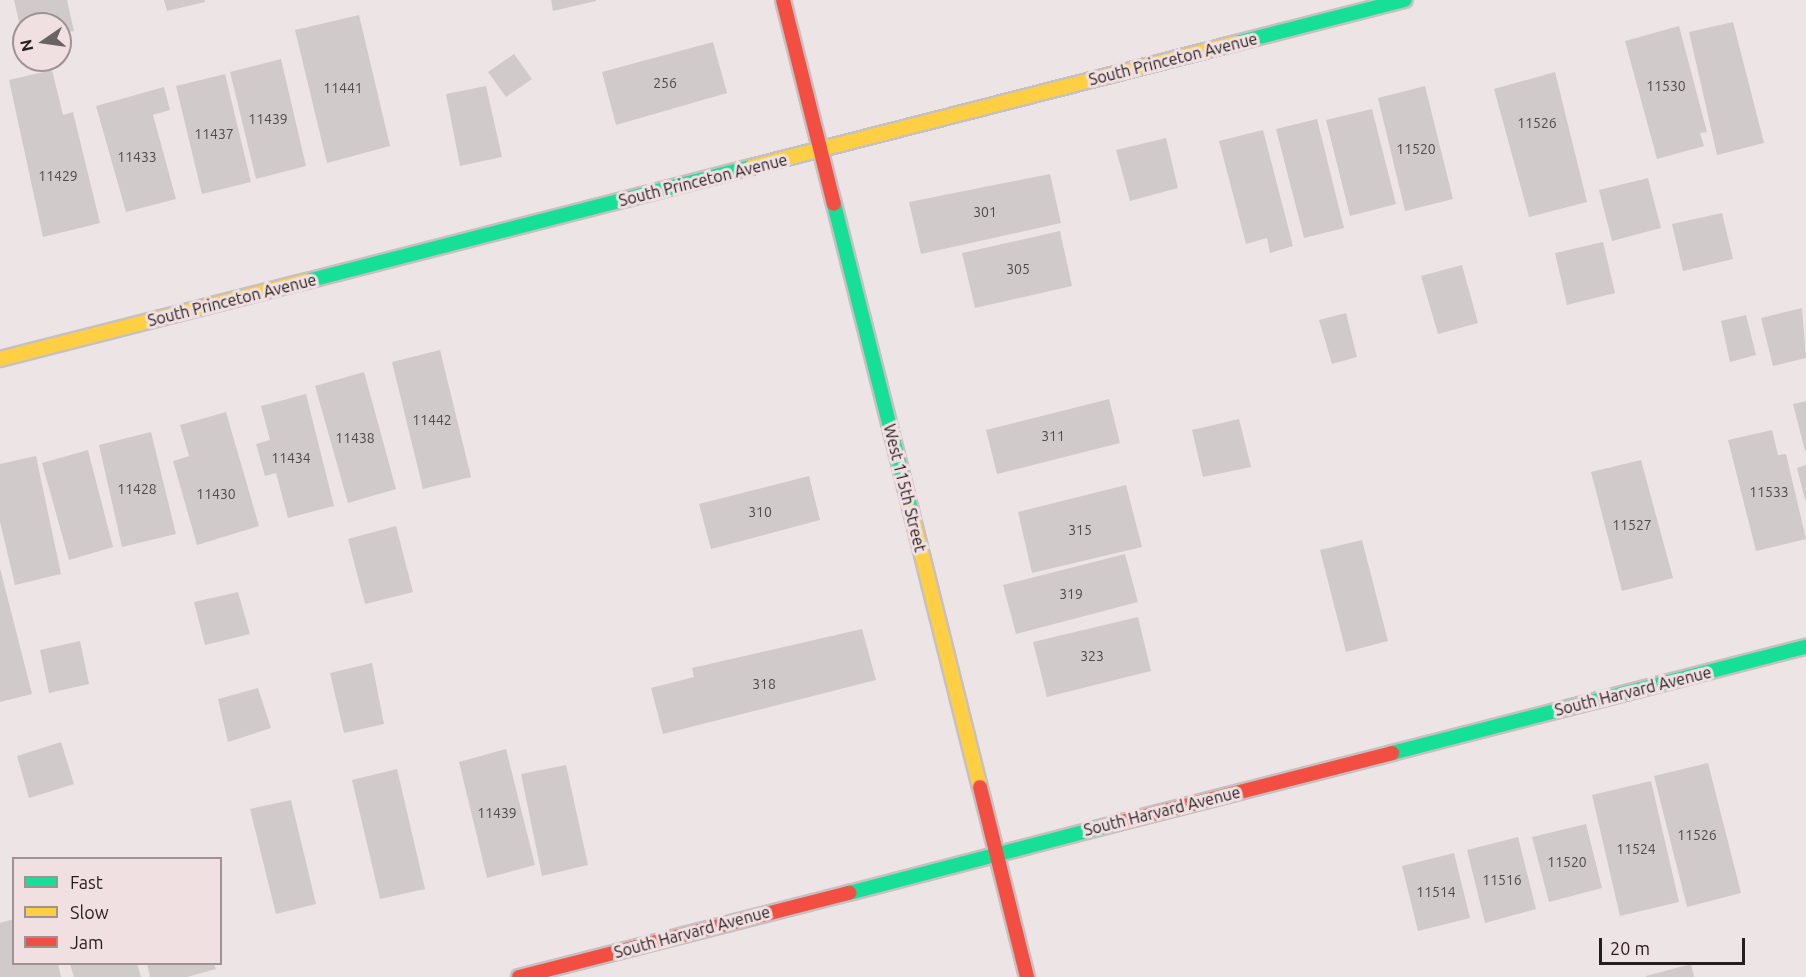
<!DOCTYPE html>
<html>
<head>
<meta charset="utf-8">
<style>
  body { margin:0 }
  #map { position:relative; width:1806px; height:977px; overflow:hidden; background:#ede4e5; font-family:Ubuntu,sans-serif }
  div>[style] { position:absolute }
  .building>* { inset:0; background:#d1cacb }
  .roads { filter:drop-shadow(2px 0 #c7c0c1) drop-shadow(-2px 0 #c7c0c1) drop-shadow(0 2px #c7c0c1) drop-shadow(0 -2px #c7c0c1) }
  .fast>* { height:14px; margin:-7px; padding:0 7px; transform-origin:7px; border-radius:7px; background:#16e098 }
  .slow>* { height:14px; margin:-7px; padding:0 7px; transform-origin:7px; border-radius:7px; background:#ffcf43 }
  .jam>* { height:14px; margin:-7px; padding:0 7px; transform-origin:7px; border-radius:7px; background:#f24e42 }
  span { translate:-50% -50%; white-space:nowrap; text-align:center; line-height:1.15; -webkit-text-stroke:6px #f1e0e2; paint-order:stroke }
  .number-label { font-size:14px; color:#504a4a }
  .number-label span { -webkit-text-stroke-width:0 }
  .street-label { font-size:16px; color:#241e1e }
  .legend { position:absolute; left:12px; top:857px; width:210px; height:108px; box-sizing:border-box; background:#f1e0e2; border:2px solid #9f9294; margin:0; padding:8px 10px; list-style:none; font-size:18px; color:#241e1e }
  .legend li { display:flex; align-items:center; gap:12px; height:30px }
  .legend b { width:30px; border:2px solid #9f9294 }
  .north { position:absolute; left:12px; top:12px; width:60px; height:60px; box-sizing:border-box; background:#f1e0e2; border:2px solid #9f9294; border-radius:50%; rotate:257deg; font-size:16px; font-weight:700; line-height:24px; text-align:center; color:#241e1e }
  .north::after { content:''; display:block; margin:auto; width:21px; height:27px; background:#6a6364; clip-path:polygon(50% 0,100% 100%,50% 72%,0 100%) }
  .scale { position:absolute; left:1599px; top:938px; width:146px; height:27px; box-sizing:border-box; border:3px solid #241e1e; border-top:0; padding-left:8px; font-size:18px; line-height:21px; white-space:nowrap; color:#241e1e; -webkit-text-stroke:4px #f1e0e2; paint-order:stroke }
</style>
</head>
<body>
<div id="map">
  <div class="building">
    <div style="clip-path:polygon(14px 0,67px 0,74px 31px,60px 34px,60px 24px,24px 24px,23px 39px)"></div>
    <div style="clip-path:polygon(164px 0,205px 0,205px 2px,167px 11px)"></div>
    <div style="clip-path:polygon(551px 0,596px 0,596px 1px,553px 11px)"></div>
    <div style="clip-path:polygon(359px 15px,390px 146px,327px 163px,295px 30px)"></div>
    <div style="clip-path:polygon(1733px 22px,1764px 143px,1717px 155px,1689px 32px)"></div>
    <div style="clip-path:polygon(1679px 26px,1707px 132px,1700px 133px,1704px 146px,1657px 159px,1625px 41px)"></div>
    <div style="clip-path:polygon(713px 42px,727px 93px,616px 125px,602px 72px)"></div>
    <div style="clip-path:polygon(514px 54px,532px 79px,506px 97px,488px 72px)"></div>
    <div style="clip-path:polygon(281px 59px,306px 166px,256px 179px,230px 72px)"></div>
    <div style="clip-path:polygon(52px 70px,63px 115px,73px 112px,100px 223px,43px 237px,9px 80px)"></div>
    <div style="clip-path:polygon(1555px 72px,1587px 202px,1529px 217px,1494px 89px)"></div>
    <div style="clip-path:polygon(225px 74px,251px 182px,202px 194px,176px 86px)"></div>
    <div style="clip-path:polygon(486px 86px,502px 157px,460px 166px,446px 94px)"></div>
    <div style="clip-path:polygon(1425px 86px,1453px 199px,1405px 211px,1378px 98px)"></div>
    <div style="clip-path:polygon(164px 87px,170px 110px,153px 115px,176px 199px,126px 212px,96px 106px)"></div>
    <div style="clip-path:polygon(1372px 109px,1396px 204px,1350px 216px,1326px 120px)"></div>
    <div style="clip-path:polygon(1317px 119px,1344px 228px,1304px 238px,1276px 129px)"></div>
    <div style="clip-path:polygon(1263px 130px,1293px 246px,1270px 253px,1267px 238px,1246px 244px,1219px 141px)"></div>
    <div style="clip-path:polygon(1166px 138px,1178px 188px,1130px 201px,1116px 150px)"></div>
    <div style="clip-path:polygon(1050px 174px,1061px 223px,921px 254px,909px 202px)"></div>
    <div style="clip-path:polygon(1648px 178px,1661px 228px,1612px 241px,1599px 190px)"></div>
    <div style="clip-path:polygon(1722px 213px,1733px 259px,1683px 271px,1672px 224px)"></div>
    <div style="clip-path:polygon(1060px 231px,1072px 286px,975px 308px,962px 253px)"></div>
    <div style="clip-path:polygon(1603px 242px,1615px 293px,1567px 305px,1555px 253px)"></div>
    <div style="clip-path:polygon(1462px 265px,1478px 323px,1438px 334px,1421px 276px)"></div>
    <div style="clip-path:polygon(1802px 308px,1806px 358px,1773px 366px,1761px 318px)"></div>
    <div style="clip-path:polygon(1346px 313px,1357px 357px,1332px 364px,1319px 320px)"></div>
    <div style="clip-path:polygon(1746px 315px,1756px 355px,1730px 362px,1721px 321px)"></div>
    <div style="clip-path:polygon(440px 350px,471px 477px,423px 489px,392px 362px)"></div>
    <div style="clip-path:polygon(364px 372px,396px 489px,348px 503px,315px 386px)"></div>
    <div style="clip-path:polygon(306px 394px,334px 506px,288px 518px,276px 473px,265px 476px,256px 444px,270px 440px,261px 406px)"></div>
    <div style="clip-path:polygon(1109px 399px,1120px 443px,997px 474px,986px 430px)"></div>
    <div style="clip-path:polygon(1806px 401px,1806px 451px,1805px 451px,1793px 404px)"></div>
    <div style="clip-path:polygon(226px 412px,259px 526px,197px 545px,173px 461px,189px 456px,180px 425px)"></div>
    <div style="clip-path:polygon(1239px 419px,1251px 467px,1203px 477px,1192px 430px)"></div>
    <div style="clip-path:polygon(1772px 430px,1778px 455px,1786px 454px,1806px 539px,1756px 551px,1728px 440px)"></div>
    <div style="clip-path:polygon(151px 432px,176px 534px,122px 547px,99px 445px)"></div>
    <div style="clip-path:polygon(88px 450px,113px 547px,69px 560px,42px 463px)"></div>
    <div style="clip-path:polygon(36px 456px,61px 574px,15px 585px,0 522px,0 464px)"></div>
    <div style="clip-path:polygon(1641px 460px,1673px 578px,1622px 591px,1591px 472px)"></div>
    <div style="clip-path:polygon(1806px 465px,1806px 500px,1805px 500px,1797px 468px)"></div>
    <div style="clip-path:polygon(809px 476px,820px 520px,711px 549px,699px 504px)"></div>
    <div style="clip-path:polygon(1126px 485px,1142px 547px,1032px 573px,1018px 512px)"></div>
    <div style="clip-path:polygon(396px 526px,413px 592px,365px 604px,348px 539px)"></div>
    <div style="clip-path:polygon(1362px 540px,1388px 641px,1346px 652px,1320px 550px)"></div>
    <div style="clip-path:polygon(1125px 554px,1138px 602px,1016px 634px,1003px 585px)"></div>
    <div style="clip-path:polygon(0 568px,32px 694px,0 702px)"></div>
    <div style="clip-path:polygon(238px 592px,250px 634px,205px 645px,194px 602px)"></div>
    <div style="clip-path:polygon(1138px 617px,1151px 671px,1047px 697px,1033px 642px)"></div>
    <div style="clip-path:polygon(862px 629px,876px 680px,663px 734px,651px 688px,694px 677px,692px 668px)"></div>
    <div style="clip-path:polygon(80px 641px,89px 684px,49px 693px,40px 650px)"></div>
    <div style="clip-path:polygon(372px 663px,384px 724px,344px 733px,330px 673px)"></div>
    <div style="clip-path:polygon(258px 688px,271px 728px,228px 742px,218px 699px)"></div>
    <div style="clip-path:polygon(61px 742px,74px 784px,29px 798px,17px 756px)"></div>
    <div style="clip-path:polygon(506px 749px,535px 865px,487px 878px,459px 762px)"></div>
    <div style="clip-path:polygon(1708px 763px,1741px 893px,1687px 907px,1654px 776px)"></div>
    <div style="clip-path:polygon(566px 765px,588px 865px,542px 876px,521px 774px)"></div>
    <div style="clip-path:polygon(397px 769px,425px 889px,380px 899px,352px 780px)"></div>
    <div style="clip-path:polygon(1651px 781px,1679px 902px,1620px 916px,1592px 795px)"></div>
    <div style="clip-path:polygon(291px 800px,316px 904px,276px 914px,250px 809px)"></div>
    <div style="clip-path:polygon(1586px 824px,1602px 888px,1549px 902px,1532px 837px)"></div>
    <div style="clip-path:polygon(1518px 837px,1536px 909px,1485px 923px,1467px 850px)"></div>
    <div style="clip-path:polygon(1454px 853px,1470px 918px,1418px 931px,1402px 866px)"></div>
    <div style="clip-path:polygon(14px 919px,14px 964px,58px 964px,61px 977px,0 977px,0 923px)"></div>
    <div style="clip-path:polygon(70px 964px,137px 964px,141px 977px,74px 977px)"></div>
    <div style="clip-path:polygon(147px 964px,214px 964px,216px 969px,187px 977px,150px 977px)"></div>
    <div style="clip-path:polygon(1691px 964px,1694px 977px,1646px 977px,1646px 976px)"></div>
  </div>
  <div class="roads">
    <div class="fast">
      <div style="left:1236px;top:43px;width:174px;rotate:-14.3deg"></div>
      <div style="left:834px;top:204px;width:317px;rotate:75.9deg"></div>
      <div style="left:307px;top:281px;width:458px;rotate:-14.4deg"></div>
      <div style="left:1392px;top:753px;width:427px;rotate:-14.4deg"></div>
      <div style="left:849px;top:893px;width:278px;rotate:-14.6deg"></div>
    </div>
    <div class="slow">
      <div style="left:751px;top:167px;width:501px;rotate:-14.34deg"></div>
      <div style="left:0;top:359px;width:317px;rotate:-14.3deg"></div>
      <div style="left:911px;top:511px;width:284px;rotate:76deg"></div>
    </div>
    <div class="jam">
      <div style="left:783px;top:0;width:210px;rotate:76deg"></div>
      <div style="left:980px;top:787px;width:196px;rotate:76.1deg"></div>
      <div style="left:1118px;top:823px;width:283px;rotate:-14.3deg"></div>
      <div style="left:519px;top:977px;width:341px;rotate:-14.3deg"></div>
    </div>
  </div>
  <div class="number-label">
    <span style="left:665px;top:83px">256</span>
    <span style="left:1666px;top:86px">11530</span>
    <span style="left:343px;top:88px">11441</span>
    <span style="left:268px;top:119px">11439</span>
    <span style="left:1537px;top:123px">11526</span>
    <span style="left:214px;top:134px">11437</span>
    <span style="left:1416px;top:149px">11520</span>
    <span style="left:137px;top:157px">11433</span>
    <span style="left:58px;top:176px">11429</span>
    <span style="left:985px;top:212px">301</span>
    <span style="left:1018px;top:269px">305</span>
    <span style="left:432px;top:420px">11442</span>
    <span style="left:1053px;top:436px">311</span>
    <span style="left:355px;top:438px">11438</span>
    <span style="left:291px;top:458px">11434</span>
    <span style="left:137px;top:489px">11428</span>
    <span style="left:1769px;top:492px">11533</span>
    <span style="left:216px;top:494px">11430</span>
    <span style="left:760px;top:512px">310</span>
    <span style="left:1632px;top:525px">11527</span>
    <span style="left:1080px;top:530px">315</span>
    <span style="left:1071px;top:594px">319</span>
    <span style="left:1092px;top:656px">323</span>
    <span style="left:764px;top:684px">318</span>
    <span style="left:497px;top:813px">11439</span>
    <span style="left:1697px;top:835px">11526</span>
    <span style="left:1636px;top:849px">11524</span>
    <span style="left:1567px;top:862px">11520</span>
    <span style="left:1502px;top:880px">11516</span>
    <span style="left:1436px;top:892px">11514</span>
  </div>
  <div class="street-label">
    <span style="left:1173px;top:59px;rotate:-14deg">South Princeton Avenue</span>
    <span style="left:703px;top:180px;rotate:-14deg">South Princeton Avenue</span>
    <span style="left:232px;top:300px;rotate:-14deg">South Princeton Avenue</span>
    <span style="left:905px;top:488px;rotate:76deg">West 115th Street</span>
    <span style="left:1633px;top:691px;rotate:-14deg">South Harvard Avenue</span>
    <span style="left:1162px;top:811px;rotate:-14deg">South Harvard Avenue</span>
    <span style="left:692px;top:932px;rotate:-15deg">South Harvard Avenue</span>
  </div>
  <ul class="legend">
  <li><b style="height:8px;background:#16e098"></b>Fast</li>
  <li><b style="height:8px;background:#ffcf43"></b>Slow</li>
  <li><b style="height:8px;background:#f24e42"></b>Jam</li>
  </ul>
  <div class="north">N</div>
  <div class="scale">20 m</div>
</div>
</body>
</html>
